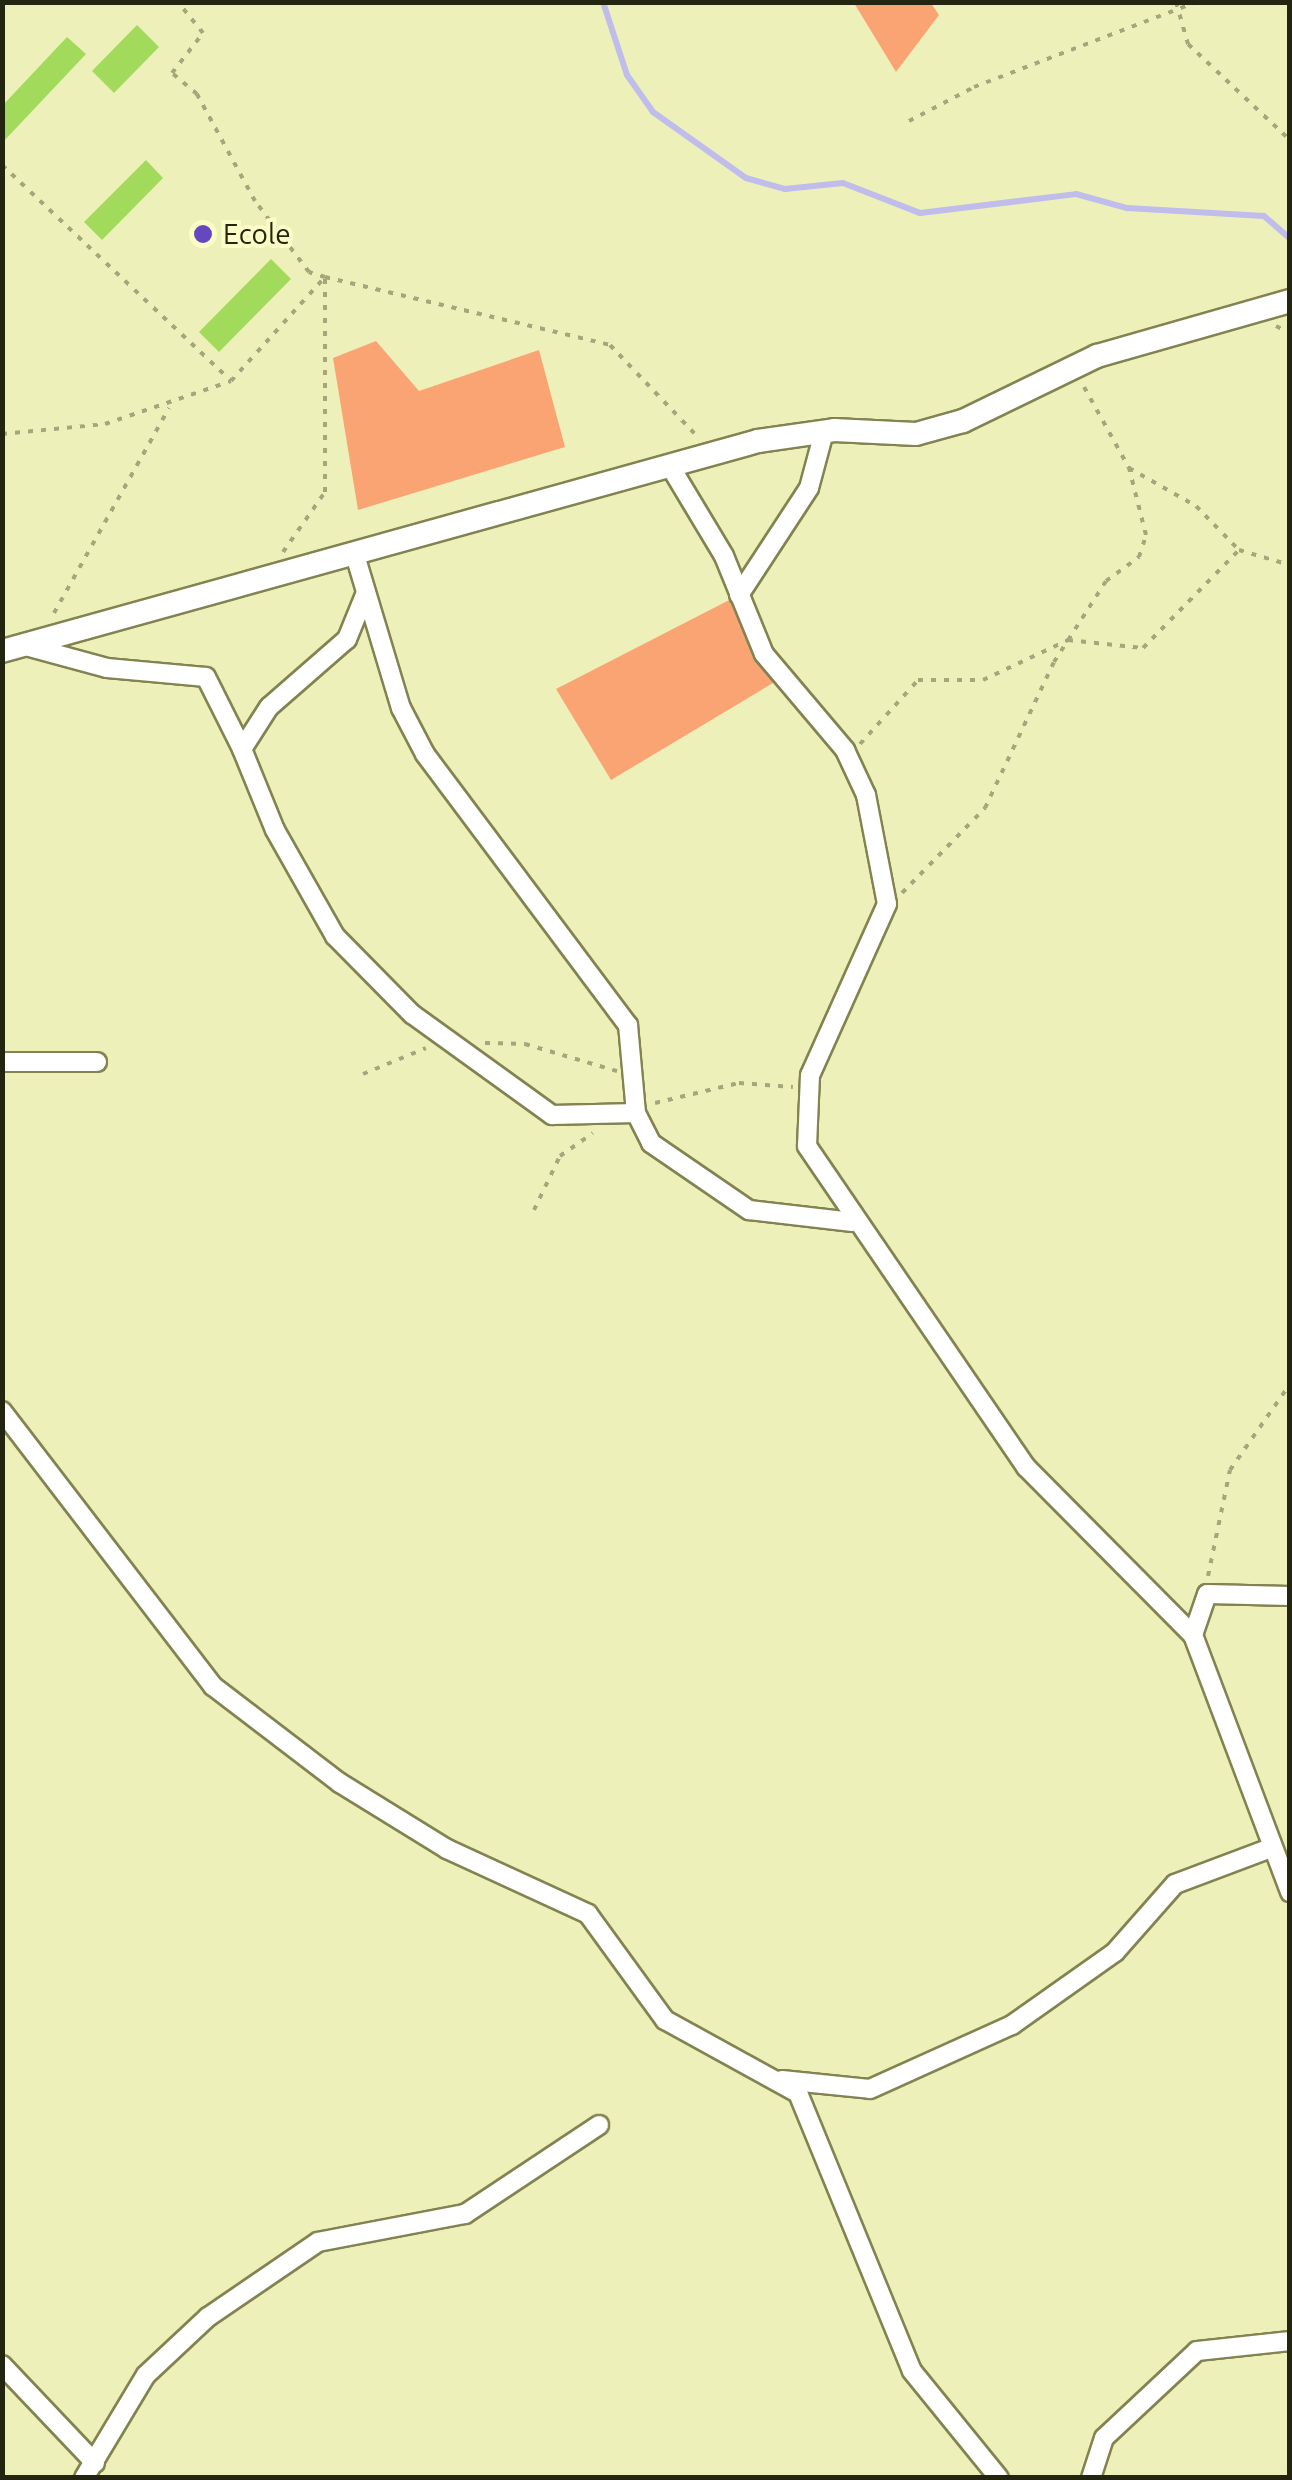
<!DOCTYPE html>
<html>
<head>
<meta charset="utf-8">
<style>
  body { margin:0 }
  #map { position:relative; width:1292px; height:2480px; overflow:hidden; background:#eef0b9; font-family:Ubuntu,sans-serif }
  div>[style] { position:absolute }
  .green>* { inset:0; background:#faa474 }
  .stream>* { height:6px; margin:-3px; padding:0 3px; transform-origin:3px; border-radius:3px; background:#c0bceb }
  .building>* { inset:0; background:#a2da5c }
  .path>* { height:4px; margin-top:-2px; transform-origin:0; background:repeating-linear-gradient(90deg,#a4a67b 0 5px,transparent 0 13px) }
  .roads { filter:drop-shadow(2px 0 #828350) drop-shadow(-2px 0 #828350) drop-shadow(0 2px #828350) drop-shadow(0 -2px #828350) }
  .minor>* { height:18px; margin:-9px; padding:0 9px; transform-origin:9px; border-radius:9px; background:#fff }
  .tertiary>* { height:22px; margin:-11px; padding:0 11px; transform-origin:11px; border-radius:11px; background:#fff }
  .dots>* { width:28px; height:28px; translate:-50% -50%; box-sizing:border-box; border:5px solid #fbfdc6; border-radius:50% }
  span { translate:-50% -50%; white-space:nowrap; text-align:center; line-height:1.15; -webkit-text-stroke:8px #fbfdc6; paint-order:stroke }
  .poi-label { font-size:28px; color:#242510 }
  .left { translate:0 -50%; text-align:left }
  .frame { position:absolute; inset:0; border:5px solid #242510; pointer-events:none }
</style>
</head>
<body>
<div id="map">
  <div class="green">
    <div style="clip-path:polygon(854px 3px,931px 3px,939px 15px,896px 72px)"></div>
    <div style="clip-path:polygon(376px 341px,419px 391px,539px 350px,565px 447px,358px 510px,333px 358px)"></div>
    <div style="clip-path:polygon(739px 595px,783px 677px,611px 780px,556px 689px)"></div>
  </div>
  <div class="stream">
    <div style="left:603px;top:2px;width:77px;rotate:71.8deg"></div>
    <div style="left:627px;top:75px;width:45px;rotate:54.9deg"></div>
    <div style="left:653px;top:112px;width:114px;rotate:35.4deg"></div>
    <div style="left:746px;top:178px;width:41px;rotate:15.8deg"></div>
    <div style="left:785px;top:189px;width:58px;rotate:-5.9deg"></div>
    <div style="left:843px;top:183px;width:83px;rotate:21.3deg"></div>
    <div style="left:920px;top:213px;width:157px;rotate:-6.9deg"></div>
    <div style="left:1076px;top:194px;width:53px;rotate:15.4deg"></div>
    <div style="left:1127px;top:208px;width:137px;rotate:3.3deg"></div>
    <div style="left:1264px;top:216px;width:35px;rotate:41deg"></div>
  </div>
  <div class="building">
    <div style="clip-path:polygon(137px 25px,159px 47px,114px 93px,92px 71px)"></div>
    <div style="clip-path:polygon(67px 37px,86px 54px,2px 143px,2px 106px)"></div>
    <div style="clip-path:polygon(146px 160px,163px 178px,102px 240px,84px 222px)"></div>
    <div style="clip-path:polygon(271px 259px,291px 279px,219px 352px,199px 332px)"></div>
  </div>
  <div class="path">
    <div style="left:1176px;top:2px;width:44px;rotate:74.1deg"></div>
    <div style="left:1188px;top:44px;width:140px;rotate:43.3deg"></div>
    <div style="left:909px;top:121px;width:73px;rotate:-27.6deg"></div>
    <div style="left:974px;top:87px;width:239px;rotate:-20.9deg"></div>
    <div style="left:2px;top:165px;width:315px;rotate:43.3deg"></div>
    <div style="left:1276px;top:326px;width:16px;rotate:27deg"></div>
    <div style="left:1084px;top:387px;width:93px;rotate:60.9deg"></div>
    <div style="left:1129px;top:468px;width:77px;rotate:29.6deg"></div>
    <div style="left:1196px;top:506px;width:62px;rotate:45.7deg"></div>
    <div style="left:1239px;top:550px;width:53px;rotate:16.4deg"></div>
    <div style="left:2px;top:434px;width:103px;rotate:-5.5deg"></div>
    <div style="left:105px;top:424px;width:133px;rotate:-18.8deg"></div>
    <div style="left:231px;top:381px;width:140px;rotate:-47.9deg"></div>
    <div style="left:325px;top:277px;width:17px;rotate:-163deg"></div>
    <div style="left:309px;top:272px;width:89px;rotate:-127.3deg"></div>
    <div style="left:255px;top:201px;width:122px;rotate:-118.5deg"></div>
    <div style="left:197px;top:94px;width:33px;rotate:-140deg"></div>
    <div style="left:172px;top:73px;width:51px;rotate:-52.2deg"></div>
    <div style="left:203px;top:33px;width:40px;rotate:-129deg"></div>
    <div style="left:283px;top:552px;width:73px;rotate:-55deg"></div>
    <div style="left:325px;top:492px;width:215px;rotate:-90deg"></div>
    <div style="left:325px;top:277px;width:293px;rotate:13.4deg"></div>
    <div style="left:610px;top:345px;width:127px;rotate:46.3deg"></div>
    <div style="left:54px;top:613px;width:235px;rotate:-60.7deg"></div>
    <div style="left:860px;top:744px;width:86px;rotate:-47.8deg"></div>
    <div style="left:918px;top:680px;width:65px"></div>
    <div style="left:983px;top:680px;width:94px;rotate:-25.2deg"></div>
    <div style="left:1068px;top:640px;width:75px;rotate:6.1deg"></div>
    <div style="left:1143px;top:648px;width:137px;rotate:-45.6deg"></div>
    <div style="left:902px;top:893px;width:119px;rotate:-45.7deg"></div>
    <div style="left:985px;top:808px;width:161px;rotate:-64.7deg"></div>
    <div style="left:1054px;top:662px;width:96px;rotate:-57.3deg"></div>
    <div style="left:1106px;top:581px;width:41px;rotate:-36deg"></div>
    <div style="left:1139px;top:557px;width:23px;rotate:-72deg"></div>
    <div style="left:1146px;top:535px;width:69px;rotate:-104.2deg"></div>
    <div style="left:485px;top:1043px;width:40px;rotate:1.4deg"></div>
    <div style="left:525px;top:1044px;width:96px;rotate:16.4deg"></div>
    <div style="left:363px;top:1074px;width:68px;rotate:-22.4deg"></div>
    <div style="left:655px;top:1103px;width:86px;rotate:-13.4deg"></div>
    <div style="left:739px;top:1083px;width:54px;rotate:4.2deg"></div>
    <div style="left:534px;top:1210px;width:60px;rotate:-64.3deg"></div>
    <div style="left:560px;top:1156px;width:40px;rotate:-34.9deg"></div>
    <div style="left:1208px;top:1576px;width:108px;rotate:-78.3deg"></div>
    <div style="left:1230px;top:1470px;width:105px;rotate:-55.1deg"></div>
  </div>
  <div class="roads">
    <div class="minor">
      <div style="left:670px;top:466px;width:105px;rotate:59deg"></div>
      <div style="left:724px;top:556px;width:106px;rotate:67.8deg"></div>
      <div style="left:764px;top:654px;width:126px;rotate:49.8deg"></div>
      <div style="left:845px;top:750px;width:50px;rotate:65deg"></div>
      <div style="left:866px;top:795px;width:111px;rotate:79.1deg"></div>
      <div style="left:887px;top:904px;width:188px;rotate:114.2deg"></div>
      <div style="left:810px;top:1075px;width:71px;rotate:92.4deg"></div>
      <div style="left:807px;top:1146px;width:389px;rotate:55.7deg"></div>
      <div style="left:1026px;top:1467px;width:237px;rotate:45.2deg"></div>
      <div style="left:1193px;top:1635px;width:275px;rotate:69.3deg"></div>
      <div style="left:355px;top:555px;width:160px;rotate:73.3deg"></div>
      <div style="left:401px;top:708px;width:52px;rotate:62.4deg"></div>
      <div style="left:425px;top:754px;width:339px;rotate:53.2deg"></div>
      <div style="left:628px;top:1025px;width:88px;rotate:84.8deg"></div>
      <div style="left:636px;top:1113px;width:34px;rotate:63deg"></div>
      <div style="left:651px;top:1143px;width:119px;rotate:34.4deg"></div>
      <div style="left:749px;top:1210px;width:104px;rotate:6.6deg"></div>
      <div style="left:365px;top:595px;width:48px;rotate:112.2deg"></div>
      <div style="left:347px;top:639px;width:103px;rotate:138.9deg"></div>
      <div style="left:269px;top:707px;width:50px;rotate:122.7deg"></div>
      <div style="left:242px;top:749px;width:87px;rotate:67.8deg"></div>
      <div style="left:275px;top:830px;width:122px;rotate:60.5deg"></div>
      <div style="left:335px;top:936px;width:110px;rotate:45.4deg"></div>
      <div style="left:412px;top:1014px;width:173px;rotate:35.8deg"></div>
      <div style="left:552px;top:1115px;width:84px;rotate:-1.4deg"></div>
      <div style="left:739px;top:595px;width:128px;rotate:-56.8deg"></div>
      <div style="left:809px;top:488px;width:58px;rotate:-75deg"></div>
      <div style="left:26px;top:646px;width:84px;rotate:15.2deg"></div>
      <div style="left:107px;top:668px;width:99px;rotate:5.2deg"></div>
      <div style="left:206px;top:677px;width:80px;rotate:63.4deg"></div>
      <div style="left:2px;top:1062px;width:95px"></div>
      <div style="left:2px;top:1411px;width:347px;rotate:52.5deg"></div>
      <div style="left:213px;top:1686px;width:160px;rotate:37.4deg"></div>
      <div style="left:340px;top:1783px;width:126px;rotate:31.7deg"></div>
      <div style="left:447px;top:1849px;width:155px;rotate:24.7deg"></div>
      <div style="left:588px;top:1914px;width:131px;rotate:54deg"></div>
      <div style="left:665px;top:2020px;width:152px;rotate:28.8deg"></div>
      <div style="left:798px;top:2093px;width:300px;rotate:67.7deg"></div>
      <div style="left:912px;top:2371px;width:138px;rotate:50.9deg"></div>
      <div style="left:1193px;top:1635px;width:43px;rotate:-71.1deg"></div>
      <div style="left:1207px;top:1594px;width:83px;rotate:1.4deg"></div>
      <div style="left:782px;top:2080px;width:88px;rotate:5.8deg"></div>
      <div style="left:870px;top:2089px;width:156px;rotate:-24.3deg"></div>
      <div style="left:1012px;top:2025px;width:126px;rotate:-35.3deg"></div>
      <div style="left:1115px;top:1952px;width:91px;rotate:-48.6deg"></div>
      <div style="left:1175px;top:1884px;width:103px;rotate:-20.6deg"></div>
      <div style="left:2px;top:2365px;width:135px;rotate:46.5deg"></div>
      <div style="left:84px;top:2478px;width:120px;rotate:-59deg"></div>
      <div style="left:146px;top:2375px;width:85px;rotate:-43.1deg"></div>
      <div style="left:208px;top:2317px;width:133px;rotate:-34.3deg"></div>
      <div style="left:318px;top:2242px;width:150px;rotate:-10.8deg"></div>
      <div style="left:465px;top:2214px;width:161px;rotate:-33.6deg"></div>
      <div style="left:1091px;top:2478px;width:42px;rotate:-72deg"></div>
      <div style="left:1104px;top:2438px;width:127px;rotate:-43.1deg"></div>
      <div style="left:1197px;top:2351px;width:94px;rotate:-6.1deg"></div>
    </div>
    <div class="tertiary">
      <div style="left:2px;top:651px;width:785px;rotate:-15.52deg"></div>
      <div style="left:758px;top:441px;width:77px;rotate:-8.2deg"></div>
      <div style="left:834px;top:430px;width:82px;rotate:2.8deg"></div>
      <div style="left:916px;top:434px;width:49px;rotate:-15.5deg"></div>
      <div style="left:963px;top:421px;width:149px;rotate:-25.9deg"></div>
      <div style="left:1097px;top:356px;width:201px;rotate:-15.9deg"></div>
    </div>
  </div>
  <div class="dots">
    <div style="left:203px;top:234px;background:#6548c0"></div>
  </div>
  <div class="poi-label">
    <span class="left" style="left:223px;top:234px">Ecole</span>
  </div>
  <div class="frame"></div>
</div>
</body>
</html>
